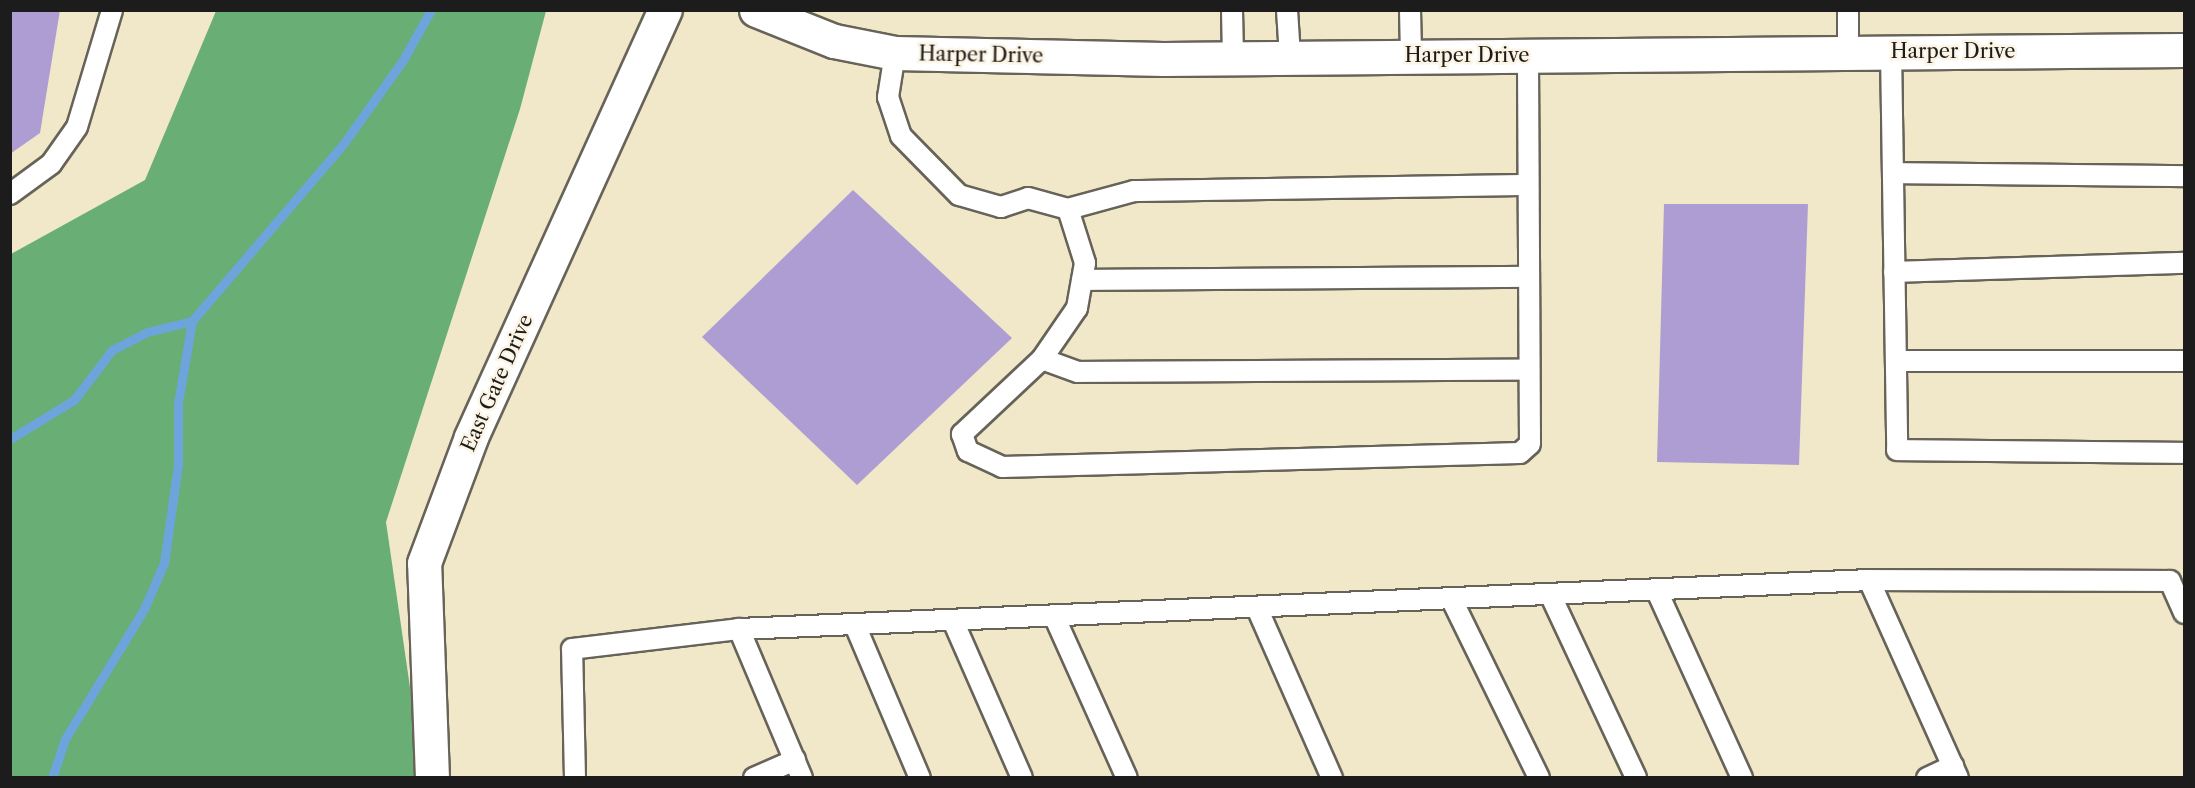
<!DOCTYPE html>
<html>
<head>
<meta charset="utf-8">
<style>
  body { margin:0 }
  #map { position:relative; width:2195px; height:788px; overflow:hidden; background:#f1e7c9; font-family:"Libre Caslon Text",serif }
  div>[style] { position:absolute }
  .forest>* { inset:0; background:#69ae74 }
  .stream>* { height:9px; margin:-4.5px; padding:0 4.5px; transform-origin:4.5px; border-radius:4.5px; background:#6ea4dc }
  .building>* { inset:0; background:#ae9dd2 }
  .roads { filter:drop-shadow(2px 0 #676359) drop-shadow(-2px 0 #676359) drop-shadow(0 2px #676359) drop-shadow(0 -2px #676359) }
  .lane>* { height:20px; margin:-10px; padding:0 10px; transform-origin:10px; border-radius:10px; background:#fff }
  .street>* { height:33px; margin:-16.5px; padding:0 16.5px; transform-origin:16.5px; border-radius:16.5px; background:#fff }
  span { translate:-50% -50%; white-space:nowrap; text-align:center; line-height:1.15; -webkit-text-stroke:5px #fcf5e5; paint-order:stroke }
  .street-label { font-size:20px; color:#1c1c1c }
  .frame { position:absolute; inset:0; border:12px solid #1c1c1c; pointer-events:none }
</style>
</head>
<body>
<div id="map">
  <div class="forest">
    <div style="clip-path:polygon(216px 11px,546px 11px,520px 109px,386px 522px,423px 777px,11px 778px,11px 254px,145px 180px)"></div>
  </div>
  <div class="stream">
    <div style="left:10px;top:439px;width:75px;rotate:-31.4deg"></div>
    <div style="left:74px;top:400px;width:63px;rotate:-52.8deg"></div>
    <div style="left:112px;top:350px;width:39px;rotate:-27deg"></div>
    <div style="left:147px;top:332px;width:46px;rotate:-13.7deg"></div>
    <div style="left:52px;top:778px;width:41px;rotate:-71.6deg"></div>
    <div style="left:65px;top:739px;width:152px;rotate:-58.7deg"></div>
    <div style="left:144px;top:609px;width:50px;rotate:-66.5deg"></div>
    <div style="left:164px;top:563px;width:99px;rotate:-81.9deg"></div>
    <div style="left:178px;top:465px;width:62px;rotate:-90deg"></div>
    <div style="left:178px;top:403px;width:83px;rotate:-80.3deg"></div>
    <div style="left:192px;top:321px;width:234px;rotate:-49.5deg"></div>
    <div style="left:344px;top:143px;width:102px;rotate:-54.6deg"></div>
    <div style="left:403px;top:60px;width:57px;rotate:-60.8deg"></div>
  </div>
  <div class="building">
    <div style="clip-path:polygon(10px 10px,60px 10px,40px 133px,10px 154px)"></div>
    <div style="clip-path:polygon(853px 190px,1012px 338px,857px 485px,702px 337px)"></div>
    <div style="clip-path:polygon(1664px 204px,1808px 204px,1799px 465px,1657px 462px)"></div>
  </div>
  <div class="roads">
    <div class="lane">
      <div style="left:1232px;top:10px;width:47px;rotate:88.8deg"></div>
      <div style="left:1287px;top:10px;width:47px;rotate:86.3deg"></div>
      <div style="left:1410px;top:10px;width:45px;rotate:88.7deg"></div>
      <div style="left:1848px;top:51px;width:41px;rotate:-90deg"></div>
      <div style="left:1891px;top:51px;width:399px;rotate:89.1deg"></div>
      <div style="left:1897px;top:450px;width:287px;rotate:0.6deg"></div>
      <div style="left:895px;top:53px;width:45px;rotate:99deg"></div>
      <div style="left:888px;top:97px;width:41px;rotate:71.6deg"></div>
      <div style="left:901px;top:136px;width:83px;rotate:45.5deg"></div>
      <div style="left:959px;top:195px;width:44px;rotate:15.9deg"></div>
      <div style="left:1001px;top:207px;width:28px;rotate:-18deg"></div>
      <div style="left:1028px;top:198px;width:41px;rotate:15.4deg"></div>
      <div style="left:1068px;top:209px;width:57px;rotate:72.5deg"></div>
      <div style="left:1085px;top:263px;width:46px;rotate:100.1deg"></div>
      <div style="left:1077px;top:308px;width:62px;rotate:124.5deg"></div>
      <div style="left:1042px;top:359px;width:110px;rotate:136.8deg"></div>
      <div style="left:962px;top:434px;width:18px;rotate:71deg"></div>
      <div style="left:968px;top:451px;width:38px;rotate:25deg"></div>
      <div style="left:1002px;top:467px;width:518px;rotate:-1.55deg"></div>
      <div style="left:1520px;top:453px;width:13px;rotate:-42deg"></div>
      <div style="left:1530px;top:444px;width:390px;rotate:-90.3deg"></div>
      <div style="left:1893px;top:173px;width:291px;rotate:0.6deg"></div>
      <div style="left:10px;top:194px;width:51px;rotate:-36.2deg"></div>
      <div style="left:51px;top:164px;width:45px;rotate:-54.9deg"></div>
      <div style="left:77px;top:127px;width:122px;rotate:-73.3deg"></div>
      <div style="left:1068px;top:209px;width:68px;rotate:-15.3deg"></div>
      <div style="left:1134px;top:191px;width:394px;rotate:-0.9deg"></div>
      <div style="left:1894px;top:272px;width:290px;rotate:-1.8deg"></div>
      <div style="left:1082px;top:280px;width:447px;rotate:-0.4deg"></div>
      <div style="left:1042px;top:359px;width:38px;rotate:20deg"></div>
      <div style="left:1078px;top:372px;width:451px;rotate:-0.3deg"></div>
      <div style="left:1896px;top:361px;width:288px"></div>
      <div style="left:1869px;top:580px;width:217px;rotate:65.8deg"></div>
      <div style="left:1656px;top:589px;width:208px;rotate:65.5deg"></div>
      <div style="left:1550px;top:594px;width:203px;rotate:64.9deg"></div>
      <div style="left:1451px;top:598px;width:200px;rotate:63.9deg"></div>
      <div style="left:1257px;top:608px;width:186px;rotate:66.2deg"></div>
      <div style="left:1055px;top:618px;width:175px;rotate:65.8deg"></div>
      <div style="left:954px;top:623px;width:169px;rotate:66.3deg"></div>
      <div style="left:855px;top:625px;width:166px;rotate:67deg"></div>
      <div style="left:575px;top:778px;width:129px;rotate:-91.3deg"></div>
      <div style="left:572px;top:649px;width:168px;rotate:-6.8deg"></div>
      <div style="left:754px;top:778px;width:45px;rotate:-23.7deg"></div>
      <div style="left:802px;top:778px;width:162px;rotate:-112.9deg"></div>
      <div style="left:739px;top:629px;width:1131px;rotate:-2.48deg"></div>
      <div style="left:1869px;top:580px;width:301px;rotate:0.2deg"></div>
      <div style="left:2170px;top:581px;width:35px;rotate:66deg"></div>
      <div style="left:1927px;top:778px;width:29px;rotate:-25deg"></div>
    </div>
    <div class="street">
      <div style="left:756px;top:10px;width:84px;rotate:21.7deg"></div>
      <div style="left:834px;top:41px;width:62px;rotate:11.1deg"></div>
      <div style="left:895px;top:53px;width:268px;rotate:1.3deg"></div>
      <div style="left:1163px;top:59px;width:1021px;rotate:-0.51deg"></div>
      <div style="left:432px;top:778px;width:215px;rotate:-92.1deg"></div>
      <div style="left:424px;top:563px;width:134px;rotate:-69.5deg"></div>
      <div style="left:471px;top:437px;width:469px;rotate:-65.6deg"></div>
    </div>
  </div>
  <div class="street-label">
    <span style="left:1953px;top:51px">Harper Drive</span>
    <span style="left:981px;top:55px;rotate:1deg">Harper Drive</span>
    <span style="left:1467px;top:55px">Harper Drive</span>
    <span style="left:497px;top:383px;rotate:-66deg">East Gate Drive</span>
  </div>
  <div class="frame"></div>
</div>
</body>
</html>
